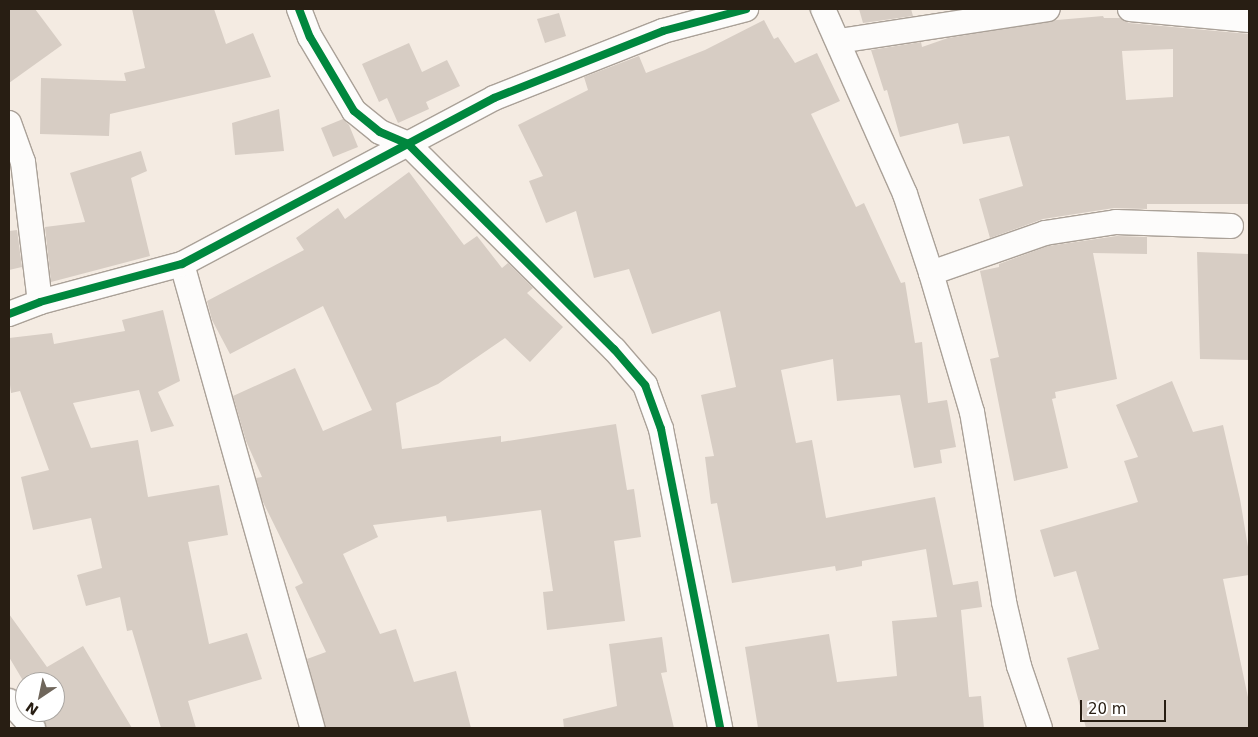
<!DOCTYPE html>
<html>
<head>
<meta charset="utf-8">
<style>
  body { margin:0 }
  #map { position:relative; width:1258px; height:737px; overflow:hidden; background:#f4ebe2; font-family:"DejaVu Sans",sans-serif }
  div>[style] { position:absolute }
  .building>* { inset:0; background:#d7cdc4 }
  .roads { filter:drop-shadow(1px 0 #aaa198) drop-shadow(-1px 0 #aaa198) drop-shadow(0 1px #aaa198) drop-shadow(0 -1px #aaa198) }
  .street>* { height:24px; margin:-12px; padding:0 12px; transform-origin:12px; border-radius:12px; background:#fdfcfb }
  .cycleway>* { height:8px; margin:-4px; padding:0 4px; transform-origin:4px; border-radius:4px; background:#00873e }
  span { translate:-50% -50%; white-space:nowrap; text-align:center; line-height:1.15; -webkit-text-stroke:4px #fff; paint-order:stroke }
  .frame { position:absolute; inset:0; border:10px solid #281e13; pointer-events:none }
  .north { position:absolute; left:15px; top:672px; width:50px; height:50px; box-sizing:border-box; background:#fff; border:1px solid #a9a5a1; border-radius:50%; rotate:214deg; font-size:14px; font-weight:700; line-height:20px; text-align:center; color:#281e13 }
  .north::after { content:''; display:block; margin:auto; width:18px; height:22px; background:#6f665b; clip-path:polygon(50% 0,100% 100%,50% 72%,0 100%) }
  .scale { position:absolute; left:1080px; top:700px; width:86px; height:22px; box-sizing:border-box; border:2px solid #281e13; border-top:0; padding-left:6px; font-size:15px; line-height:18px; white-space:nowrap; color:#281e13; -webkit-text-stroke:4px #fff; paint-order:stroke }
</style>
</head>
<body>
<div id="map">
  <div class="building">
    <div style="clip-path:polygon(9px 9px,35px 9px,62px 45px,9px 83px)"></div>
    <div style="clip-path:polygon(132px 9px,214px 9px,226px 44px,253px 33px,271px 77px,110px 114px,109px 136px,40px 134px,41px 78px,126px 81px,124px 73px,145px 68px)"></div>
    <div style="clip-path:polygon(859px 9px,911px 9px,913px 16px,863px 23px)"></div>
    <div style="clip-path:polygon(559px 13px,566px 36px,545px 43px,537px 19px)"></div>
    <div style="clip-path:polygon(evenodd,1103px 16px,1104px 18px,1120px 18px,1129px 23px,1249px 34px,1249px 204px,1147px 204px,1147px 209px,1114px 208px,1043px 219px,990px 238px,979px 199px,1023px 186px,1009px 136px,963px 144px,958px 123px,900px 137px,887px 90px,884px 91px,871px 50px,921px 42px,922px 47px,948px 38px,1057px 20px,1103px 16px,1173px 49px,1173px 97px,1126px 100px,1122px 51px,1173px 49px)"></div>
    <div style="clip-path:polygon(764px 20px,774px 39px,778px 37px,795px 63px,817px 53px,840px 101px,811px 114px,856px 207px,864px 203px,901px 283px,905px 282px,915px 343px,922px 342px,928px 403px,947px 400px,956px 447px,940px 450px,942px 463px,914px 468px,900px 395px,837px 401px,833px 359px,781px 370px,796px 443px,812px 440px,826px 518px,935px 497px,953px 585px,978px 581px,982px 607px,961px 610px,969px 697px,981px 696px,984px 728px,758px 728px,745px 647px,829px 634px,837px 682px,897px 676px,892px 621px,937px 617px,926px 549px,862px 561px,862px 566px,836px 571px,835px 566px,732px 583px,717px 503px,711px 504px,705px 457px,714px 456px,701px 395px,736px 387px,720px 311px,652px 334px,629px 269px,594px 278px,576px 211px,546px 223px,529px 181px,543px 176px,518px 125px,588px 90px,584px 77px,639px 56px,646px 73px,705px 50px)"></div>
    <div style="clip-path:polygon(409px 43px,422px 72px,447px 60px,460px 86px,426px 102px,429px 109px,398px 123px,387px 98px,379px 102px,362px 64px)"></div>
    <div style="clip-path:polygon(279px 109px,284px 151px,235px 155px,232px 123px)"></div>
    <div style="clip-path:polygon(343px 119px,349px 125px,358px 147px,333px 157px,321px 128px)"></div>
    <div style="clip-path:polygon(141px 151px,147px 171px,131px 178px,150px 256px,51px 282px,45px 227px,85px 222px,70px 173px)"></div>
    <div style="clip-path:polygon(409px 172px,464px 245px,477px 236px,502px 268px,508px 263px,533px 288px,527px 293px,563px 327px,530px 362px,505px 338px,438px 384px,396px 403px,402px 449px,501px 436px,501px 442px,616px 424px,627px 490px,634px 489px,641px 537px,614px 541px,625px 621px,547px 630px,543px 592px,553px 591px,541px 510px,447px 522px,446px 516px,373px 525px,378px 537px,343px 554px,380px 634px,396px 629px,414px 682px,456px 671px,471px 728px,325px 728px,307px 659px,326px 652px,295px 587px,303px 583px,262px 500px,256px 478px,262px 477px,246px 441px,233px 396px,295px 368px,323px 431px,372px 410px,323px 306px,230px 354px,212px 320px,207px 301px,304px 250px,296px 238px,338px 208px,345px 219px)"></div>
    <div style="clip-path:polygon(17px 230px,22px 267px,9px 270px,9px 231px)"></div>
    <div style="clip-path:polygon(1117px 236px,1147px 237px,1147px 254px,1093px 253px,1117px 379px,1055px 392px,1056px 398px,1052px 399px,1068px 468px,1014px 481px,990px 359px,999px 357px,980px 271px,999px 267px,999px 264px,1048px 246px)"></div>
    <div style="clip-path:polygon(1197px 252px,1249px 254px,1249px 360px,1200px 359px)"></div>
    <div style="clip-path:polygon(163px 310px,180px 381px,158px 392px,174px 426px,151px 432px,139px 390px,73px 403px,91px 448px,138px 440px,148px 497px,219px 485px,228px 535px,188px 542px,209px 644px,247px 633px,262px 679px,188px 701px,196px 728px,161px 728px,132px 630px,127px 631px,120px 597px,86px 606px,77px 575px,102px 568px,91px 518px,33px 530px,21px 477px,49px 470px,20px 391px,11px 393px,9px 377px,9px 338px,52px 333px,54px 344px,125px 331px,122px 320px)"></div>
    <div style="clip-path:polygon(1172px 381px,1193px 432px,1223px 425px,1240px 499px,1249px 553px,1249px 575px,1223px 579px,1249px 702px,1249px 728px,1086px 728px,1067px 658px,1099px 649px,1076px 571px,1054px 577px,1040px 530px,1138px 502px,1124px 461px,1138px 457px,1116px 405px)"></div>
    <div style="clip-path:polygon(9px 614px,47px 667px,83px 646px,132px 728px,46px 728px,37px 712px,55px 712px,55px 682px,25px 684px,9px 657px)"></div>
    <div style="clip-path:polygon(662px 637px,667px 672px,661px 673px,674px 728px,564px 728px,563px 719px,617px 706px,609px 644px)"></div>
  </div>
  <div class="roads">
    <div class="street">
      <div style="left:299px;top:9px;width:30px;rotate:69deg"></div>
      <div style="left:310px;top:37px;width:86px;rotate:59.3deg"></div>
      <div style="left:354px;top:111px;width:33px;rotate:39deg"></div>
      <div style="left:380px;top:132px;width:30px;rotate:23deg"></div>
      <div style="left:408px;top:144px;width:291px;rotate:44.9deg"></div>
      <div style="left:614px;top:349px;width:48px;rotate:49.3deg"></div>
      <div style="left:645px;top:385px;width:47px;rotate:70deg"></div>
      <div style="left:661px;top:429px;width:305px;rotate:78.8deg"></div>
      <div style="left:823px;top:9px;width:202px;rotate:66.1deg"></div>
      <div style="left:905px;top:194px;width:83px;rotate:71.8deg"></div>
      <div style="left:931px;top:273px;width:145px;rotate:73.6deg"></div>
      <div style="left:972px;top:412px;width:193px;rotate:80.4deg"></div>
      <div style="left:1004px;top:602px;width:66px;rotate:76.8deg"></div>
      <div style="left:1019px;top:666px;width:65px;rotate:71.3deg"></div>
      <div style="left:1130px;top:9px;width:120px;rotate:5.3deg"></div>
      <div style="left:839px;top:41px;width:211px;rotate:-8.7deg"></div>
      <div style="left:9px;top:123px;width:41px;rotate:70.3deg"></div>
      <div style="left:23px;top:162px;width:141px;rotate:83.1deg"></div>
      <div style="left:182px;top:264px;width:482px;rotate:74.3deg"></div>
      <div style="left:931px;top:273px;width:121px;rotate:-19.3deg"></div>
      <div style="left:1045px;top:233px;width:72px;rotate:-8.8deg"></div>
      <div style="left:1116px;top:222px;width:115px;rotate:2deg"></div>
      <div style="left:9px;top:314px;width:33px;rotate:-21deg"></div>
      <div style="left:40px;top:302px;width:147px;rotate:-15deg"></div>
      <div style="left:182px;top:264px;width:353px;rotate:-28deg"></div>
      <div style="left:494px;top:98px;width:182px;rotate:-21.6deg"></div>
      <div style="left:663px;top:31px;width:86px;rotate:-14.8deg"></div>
      <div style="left:9px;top:701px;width:36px;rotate:48deg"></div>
    </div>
  </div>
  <div class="cycleway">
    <div style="left:299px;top:9px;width:30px;rotate:69deg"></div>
    <div style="left:310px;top:37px;width:86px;rotate:59.3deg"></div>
    <div style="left:354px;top:111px;width:33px;rotate:39deg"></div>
    <div style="left:380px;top:132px;width:30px;rotate:23deg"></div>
    <div style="left:408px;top:144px;width:291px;rotate:44.9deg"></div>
    <div style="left:614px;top:349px;width:48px;rotate:49.3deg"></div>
    <div style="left:645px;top:385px;width:47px;rotate:70deg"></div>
    <div style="left:661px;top:429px;width:305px;rotate:78.8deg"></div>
    <div style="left:9px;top:314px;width:33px;rotate:-21deg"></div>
    <div style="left:40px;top:302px;width:147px;rotate:-15deg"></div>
    <div style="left:182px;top:264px;width:353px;rotate:-28deg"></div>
    <div style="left:494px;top:98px;width:182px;rotate:-21.6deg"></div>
    <div style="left:663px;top:31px;width:86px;rotate:-14.8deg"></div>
  </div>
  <div class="frame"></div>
  <div class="north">N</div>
  <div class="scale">20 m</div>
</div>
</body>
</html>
